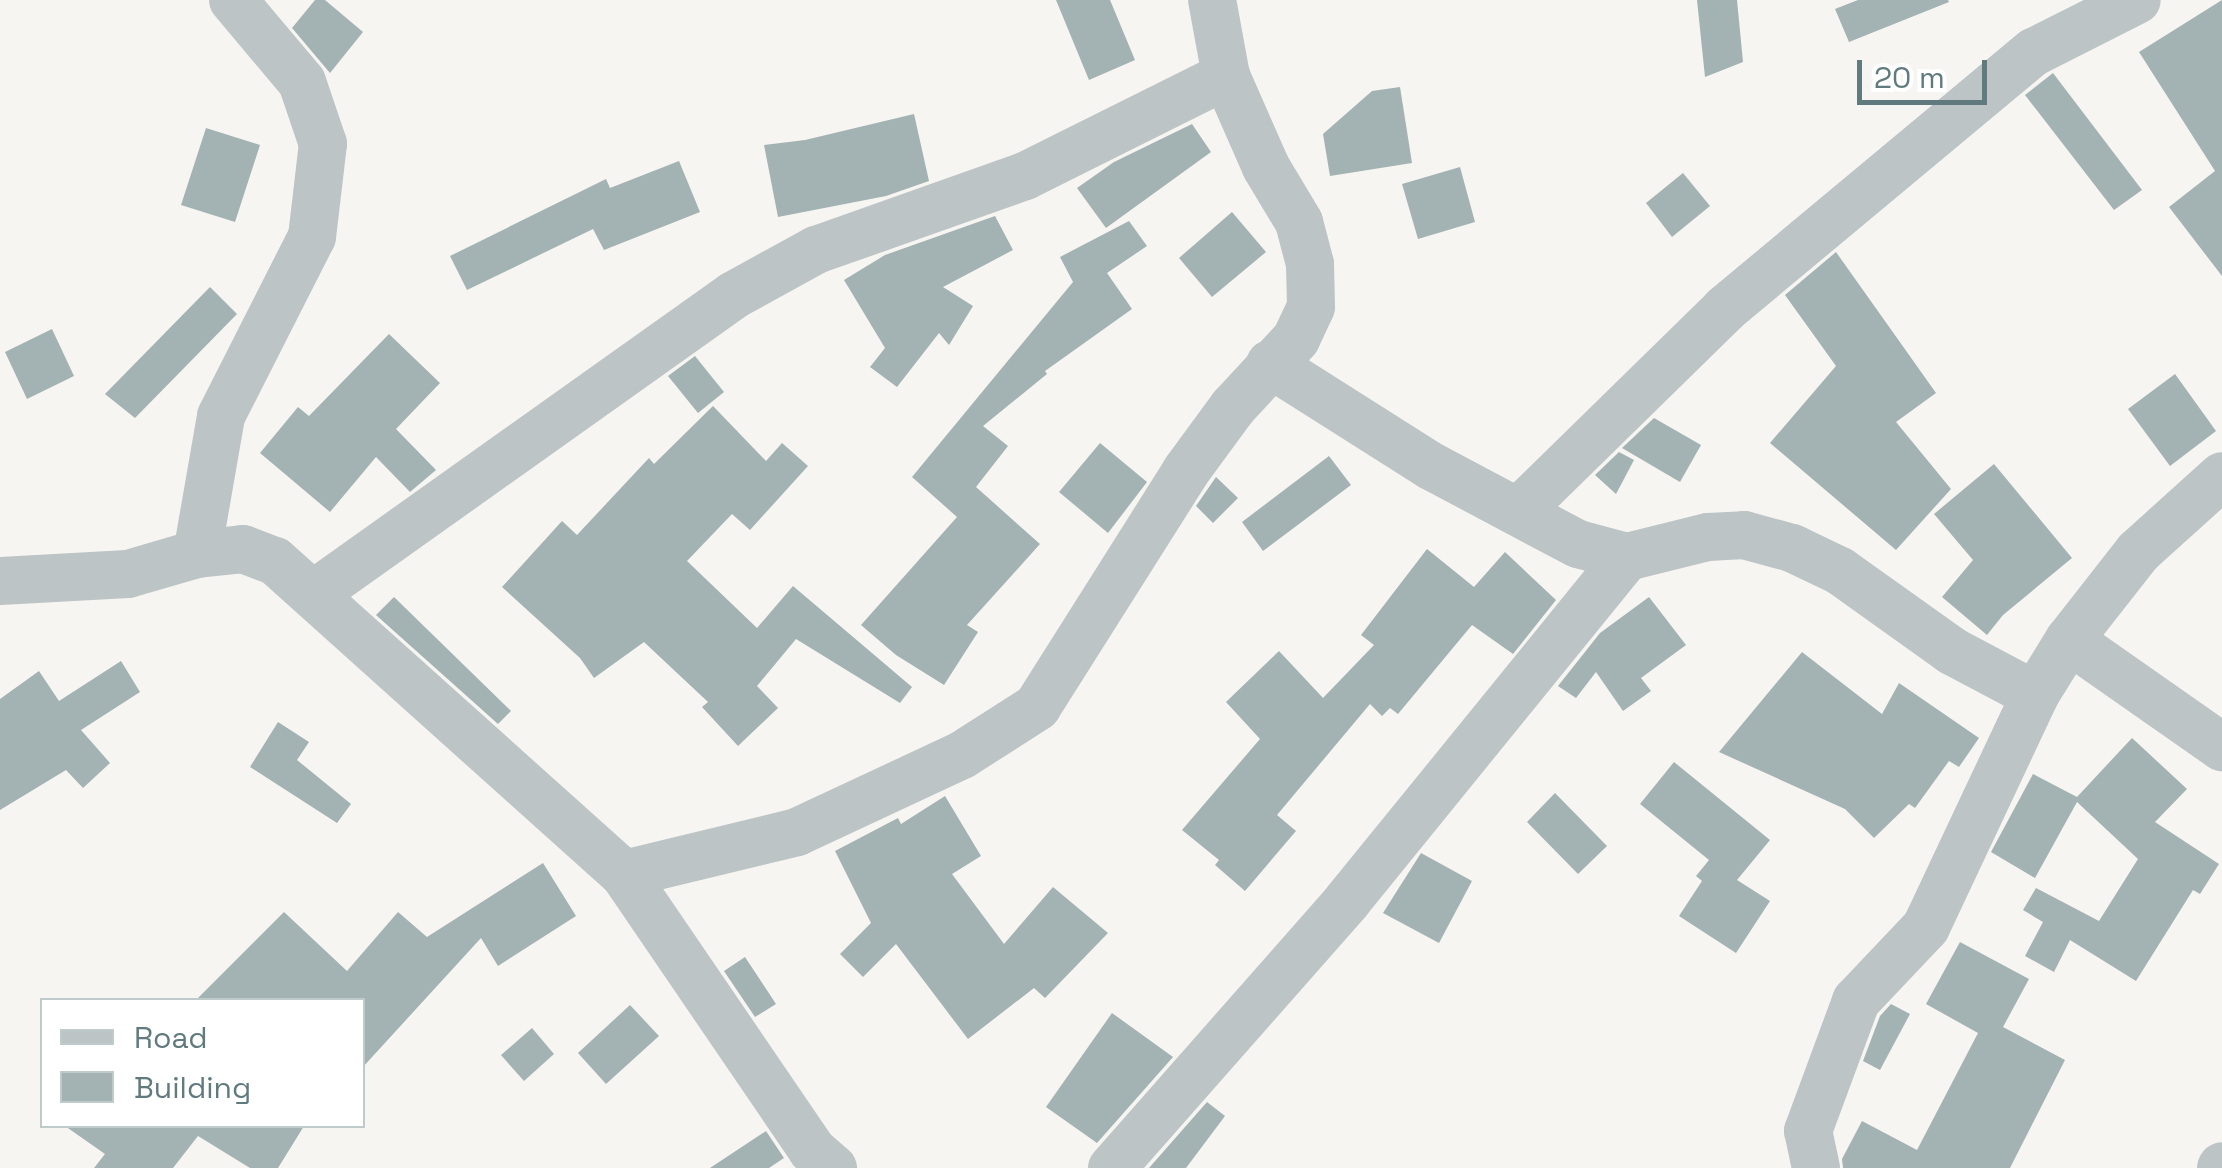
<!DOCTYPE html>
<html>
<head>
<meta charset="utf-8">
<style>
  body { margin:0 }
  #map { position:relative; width:2222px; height:1168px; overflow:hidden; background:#f6f5f2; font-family:"Space Grotesk",sans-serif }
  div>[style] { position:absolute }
  .building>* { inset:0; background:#a3b2b2 }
  .minor>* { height:48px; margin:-24px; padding:0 24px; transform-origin:24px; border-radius:24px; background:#bcc4c5 }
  span { translate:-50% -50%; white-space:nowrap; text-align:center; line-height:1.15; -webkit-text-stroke:10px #fff; paint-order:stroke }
  .legend { position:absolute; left:40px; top:998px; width:325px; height:130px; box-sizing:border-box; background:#fff; border:2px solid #bfcacb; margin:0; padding:12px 18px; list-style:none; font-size:30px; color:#607a7e }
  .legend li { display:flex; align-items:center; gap:20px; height:50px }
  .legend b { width:50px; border:2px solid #bfcacb }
  .scale { position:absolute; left:1857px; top:60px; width:130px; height:45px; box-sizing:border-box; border:5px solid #607a7e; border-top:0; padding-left:12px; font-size:30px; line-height:35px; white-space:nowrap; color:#607a7e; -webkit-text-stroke:8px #fff; paint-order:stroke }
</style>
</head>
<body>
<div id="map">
  <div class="building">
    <div style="clip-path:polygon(315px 0,325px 0,363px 32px,330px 73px,292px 28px)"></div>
    <div style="clip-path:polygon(1056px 0,1110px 0,1135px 60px,1089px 80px)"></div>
    <div style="clip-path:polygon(1697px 0,1737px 0,1743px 62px,1705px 77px)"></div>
    <div style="clip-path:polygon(1858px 0,1948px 0,1949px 2px,1849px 42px,1835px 9px)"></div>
    <div style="clip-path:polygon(2222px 0,2222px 276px,2169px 207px,2215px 171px,2139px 52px)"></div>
    <div style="clip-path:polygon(2053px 73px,2142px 190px,2114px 210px,2025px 95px)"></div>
    <div style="clip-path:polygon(1400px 87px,1412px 163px,1330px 176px,1323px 134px,1372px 91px)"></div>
    <div style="clip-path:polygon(914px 114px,929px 181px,886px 196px,778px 217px,764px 145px,805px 140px)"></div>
    <div style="clip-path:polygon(1192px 124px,1211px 152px,1106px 228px,1077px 188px,1114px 162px)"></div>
    <div style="clip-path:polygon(206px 128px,260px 145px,235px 222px,181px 205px)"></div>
    <div style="clip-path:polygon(679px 161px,700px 212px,604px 250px,593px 229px,467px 290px,450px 256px,606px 179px,610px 188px)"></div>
    <div style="clip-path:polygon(1460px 167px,1475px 222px,1418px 239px,1402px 184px)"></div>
    <div style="clip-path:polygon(1683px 173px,1710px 206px,1672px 237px,1646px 203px)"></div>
    <div style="clip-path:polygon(1232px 212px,1266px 252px,1212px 297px,1179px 258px)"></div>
    <div style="clip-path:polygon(995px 216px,1013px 250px,943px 287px,973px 306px,949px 345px,939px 333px,897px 387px,870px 367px,885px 348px,844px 280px,885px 255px)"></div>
    <div style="clip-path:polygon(1129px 221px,1147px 246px,1107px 273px,1132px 309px,1045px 371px,1047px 374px,983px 426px,1008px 446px,976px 487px,1040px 544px,967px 625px,978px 632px,944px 685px,896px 655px,861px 625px,957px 517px,912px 477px,1073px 282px,1060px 257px)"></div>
    <div style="clip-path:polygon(1836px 252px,1936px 393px,1896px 422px,1951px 489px,1896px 550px,1770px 443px,1836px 366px,1785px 295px)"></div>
    <div style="clip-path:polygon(210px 287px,237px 314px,135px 418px,105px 394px)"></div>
    <div style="clip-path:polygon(52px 329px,74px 376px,27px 399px,5px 352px)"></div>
    <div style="clip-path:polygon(389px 334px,440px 383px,396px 429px,436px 470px,410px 492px,376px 457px,330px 512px,260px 453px,298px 407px,309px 416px)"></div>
    <div style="clip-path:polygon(695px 356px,724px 392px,698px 413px,668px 376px)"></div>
    <div style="clip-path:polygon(2175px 374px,2216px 431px,2170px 466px,2128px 409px)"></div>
    <div style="clip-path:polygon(713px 406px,766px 461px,782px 443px,808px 466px,750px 530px,732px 514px,687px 561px,757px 628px,793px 586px,912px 687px,900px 703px,796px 639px,757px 686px,778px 708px,738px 746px,702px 707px,708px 702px,644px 642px,594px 678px,580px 658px,502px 587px,562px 521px,577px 535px,649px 458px,654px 464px)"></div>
    <div style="clip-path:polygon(1654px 418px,1701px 445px,1680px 482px,1622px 448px)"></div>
    <div style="clip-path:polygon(1100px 443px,1147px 482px,1108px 533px,1059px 492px)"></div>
    <div style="clip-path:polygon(1619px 452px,1634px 460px,1616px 494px,1595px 475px)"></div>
    <div style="clip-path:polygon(1329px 456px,1351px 485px,1263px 551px,1242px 522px)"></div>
    <div style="clip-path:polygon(1994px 464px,2072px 558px,2003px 615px,1987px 635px,1942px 597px,1973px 560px,1934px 514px)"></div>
    <div style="clip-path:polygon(1216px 477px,1238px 498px,1213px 523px,1196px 506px)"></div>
    <div style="clip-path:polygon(1427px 549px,1474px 587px,1505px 552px,1556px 600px,1513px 654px,1472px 625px,1398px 714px,1390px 708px,1382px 716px,1370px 704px,1277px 815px,1296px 831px,1245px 891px,1215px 865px,1219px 860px,1182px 830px,1260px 739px,1226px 702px,1279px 651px,1323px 698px,1374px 645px,1361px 635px)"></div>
    <div style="clip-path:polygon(394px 597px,511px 711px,498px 724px,376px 615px)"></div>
    <div style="clip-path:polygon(1649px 597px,1686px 645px,1641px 678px,1651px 691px,1623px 711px,1596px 672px,1576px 698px,1558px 686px,1600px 633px)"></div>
    <div style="clip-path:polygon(1802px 652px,1882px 714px,1899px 683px,1979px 738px,1959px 767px,1949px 761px,1915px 808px,1909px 804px,1874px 838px,1845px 809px,1719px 752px)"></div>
    <div style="clip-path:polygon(121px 661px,140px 692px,81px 730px,110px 763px,83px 788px,66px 770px,0 810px,0 699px,39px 671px,59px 701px)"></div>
    <div style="clip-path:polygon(278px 722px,309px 742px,297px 760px,351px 804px,337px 823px,250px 767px)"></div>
    <div style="clip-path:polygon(2132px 738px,2187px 789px,2155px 822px,2219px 864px,2200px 894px,2193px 890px,2136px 981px,2070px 940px,2054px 972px,2025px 956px,2043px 922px,2023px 910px,2036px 888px,2099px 921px,2138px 859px,2077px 802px,2035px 878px,1991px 852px,2033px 774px,2077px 797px)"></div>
    <div style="clip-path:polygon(1674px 762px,1770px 840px,1737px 880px,1770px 901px,1736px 953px,1679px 916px,1702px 881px,1696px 876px,1709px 860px,1640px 804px)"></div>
    <div style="clip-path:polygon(1555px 793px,1607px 846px,1578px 874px,1527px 822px)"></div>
    <div style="clip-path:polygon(945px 796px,981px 856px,952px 874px,1004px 944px,1053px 887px,1108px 933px,1045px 998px,1034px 988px,968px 1039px,896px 944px,863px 977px,840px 954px,871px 923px,835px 851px,898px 818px,901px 824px)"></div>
    <div style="clip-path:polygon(1421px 853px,1472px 881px,1439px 943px,1383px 913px)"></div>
    <div style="clip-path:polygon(543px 863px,576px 916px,498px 966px,481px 938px,362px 1068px,362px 1000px,196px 1000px,284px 912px,347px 971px,398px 912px,427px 937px)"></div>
    <div style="clip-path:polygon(1960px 942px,2029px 979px,2003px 1027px,2065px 1060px,2010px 1168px,1843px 1168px,1842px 1159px,1862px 1121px,1917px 1150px,1978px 1033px,1926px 1004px)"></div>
    <div style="clip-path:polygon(745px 957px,776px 1004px,755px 1017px,724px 971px)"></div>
    <div style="clip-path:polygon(1891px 1004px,1910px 1014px,1880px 1070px,1863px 1061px,1880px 1016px)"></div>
    <div style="clip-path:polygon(630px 1005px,659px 1036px,606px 1084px,578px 1053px)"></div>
    <div style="clip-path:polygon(1112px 1013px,1173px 1057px,1097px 1143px,1046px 1107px)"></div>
    <div style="clip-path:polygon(532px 1028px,554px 1054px,524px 1081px,501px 1055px)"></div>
    <div style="clip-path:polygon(1207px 1102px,1225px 1116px,1186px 1168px,1149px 1168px)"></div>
    <div style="clip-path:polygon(65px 1126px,304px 1126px,278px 1168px,250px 1168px,198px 1136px,173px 1168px,94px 1168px,105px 1154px)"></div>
    <div style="clip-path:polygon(766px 1131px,784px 1158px,769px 1168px,710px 1168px)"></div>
  </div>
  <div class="minor">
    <div style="left:1270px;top:364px;width:191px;rotate:32.4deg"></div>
    <div style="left:1431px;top:466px;width:166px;rotate:28deg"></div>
    <div style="left:1578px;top:544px;width:51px;rotate:14.9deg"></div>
    <div style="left:1627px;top:557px;width:83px;rotate:-13.9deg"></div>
    <div style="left:1708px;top:537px;width:36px;rotate:-3deg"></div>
    <div style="left:1744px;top:535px;width:50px;rotate:15.2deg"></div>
    <div style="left:1792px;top:548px;width:53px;rotate:25.6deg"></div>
    <div style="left:1840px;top:571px;width:138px;rotate:35.5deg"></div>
    <div style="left:1952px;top:651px;width:94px;rotate:27.9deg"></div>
    <div style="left:1518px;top:512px;width:290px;rotate:-44.4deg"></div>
    <div style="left:1725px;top:309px;width:402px;rotate:-39.8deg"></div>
    <div style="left:2034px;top:52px;width:115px;rotate:-26.8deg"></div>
    <div style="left:197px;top:554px;width:140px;rotate:-80.1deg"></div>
    <div style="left:221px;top:416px;width:201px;rotate:-63.1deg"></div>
    <div style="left:312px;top:237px;width:94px;rotate:-83.3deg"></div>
    <div style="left:323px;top:144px;width:65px;rotate:-108.7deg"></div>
    <div style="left:302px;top:82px;width:107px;rotate:-130.1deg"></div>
    <div style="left:0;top:581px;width:128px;rotate:-3.1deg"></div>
    <div style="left:128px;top:574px;width:72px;rotate:-16.2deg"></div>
    <div style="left:197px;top:554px;width:46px;rotate:-6.2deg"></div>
    <div style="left:243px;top:549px;width:34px;rotate:21deg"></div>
    <div style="left:275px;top:561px;width:469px;rotate:41.9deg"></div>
    <div style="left:624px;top:874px;width:334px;rotate:55.7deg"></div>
    <div style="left:812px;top:1150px;width:28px;rotate:41deg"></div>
    <div style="left:315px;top:593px;width:514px;rotate:-35.42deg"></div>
    <div style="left:734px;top:295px;width:94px;rotate:-28.8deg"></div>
    <div style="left:816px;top:250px;width:222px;rotate:-19.5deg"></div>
    <div style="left:1025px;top:176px;width:225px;rotate:-26.5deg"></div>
    <div style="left:2069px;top:640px;width:187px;rotate:35deg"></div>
    <div style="left:624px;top:874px;width:178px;rotate:-13.6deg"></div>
    <div style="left:797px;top:832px;width:182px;rotate:-25deg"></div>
    <div style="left:962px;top:755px;width:89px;rotate:-32.6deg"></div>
    <div style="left:1037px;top:707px;width:279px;rotate:-57.7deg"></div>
    <div style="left:1186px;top:471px;width:79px;rotate:-53.7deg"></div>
    <div style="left:1233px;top:407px;width:93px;rotate:-47.2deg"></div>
    <div style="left:1296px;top:339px;width:35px;rotate:-65deg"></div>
    <div style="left:1311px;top:307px;width:43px;rotate:-91.3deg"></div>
    <div style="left:1310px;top:264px;width:43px;rotate:-104.7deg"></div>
    <div style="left:1299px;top:222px;width:64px;rotate:-121deg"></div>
    <div style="left:1266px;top:167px;width:99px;rotate:-113.7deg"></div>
    <div style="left:1226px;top:76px;width:77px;rotate:-100.4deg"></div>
    <div style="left:1112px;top:1168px;width:356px;rotate:-48.6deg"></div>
    <div style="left:1347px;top:901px;width:444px;rotate:-50.9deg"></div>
    <div style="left:1816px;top:1168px;width:38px;rotate:-102deg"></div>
    <div style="left:1808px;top:1131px;width:139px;rotate:-69.7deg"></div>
    <div style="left:1856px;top:1001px;width:102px;rotate:-46.6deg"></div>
    <div style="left:1926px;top:927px;width:256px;rotate:-64.8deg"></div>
    <div style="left:2035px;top:695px;width:65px;rotate:-58.3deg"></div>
    <div style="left:2069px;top:640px;width:112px;rotate:-51.9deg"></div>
    <div style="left:2138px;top:552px;width:113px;rotate:-42.1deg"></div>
    <div style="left:2221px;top:1168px;width:2px;rotate:-63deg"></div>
  </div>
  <ul class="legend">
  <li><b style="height:12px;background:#bcc4c5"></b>Road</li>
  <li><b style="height:28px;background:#a3b2b2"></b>Building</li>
  </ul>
  <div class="scale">20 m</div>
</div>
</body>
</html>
